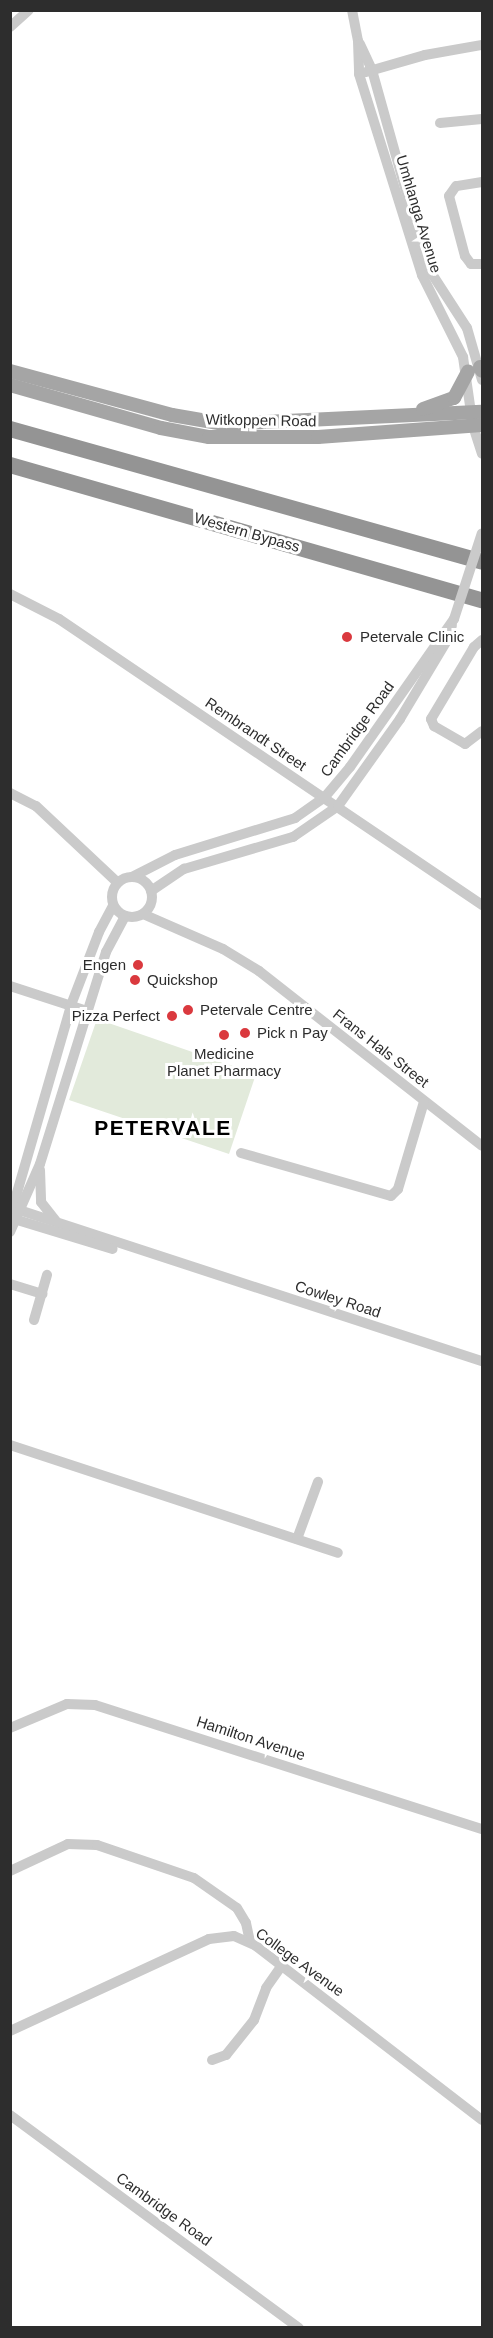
<!DOCTYPE html>
<html>
<head>
<meta charset="utf-8">
<style>
  body { margin:0 }
  #map { position:relative; width:493px; height:2338px; overflow:hidden; background:#fff; font-family:Arial,sans-serif }
  div>[style] { position:absolute }
  .green>* { inset:0; background:#e2eadb }
  .minor>* { height:10px; margin:-5px; padding:0 5px; transform-origin:5px; border-radius:5px; background:#cacaca }
  .minor>.ring { margin:-5px; padding:0; box-sizing:content-box; background:none; border:10px solid #cacaca; border-radius:50% }
  .major>* { height:14px; margin:-7px; padding:0 7px; transform-origin:7px; border-radius:7px; background:#a5a5a5 }
  .highway>* { height:16px; margin:-8px; padding:0 8px; transform-origin:8px; border-radius:8px; background:#949494 }
  .minor-bridge>* { height:10px; margin:-5px; padding:0 5px; transform-origin:5px; border-radius:5px; background:#cacaca }
  .dots>* { width:16px; height:16px; translate:-50% -50%; box-sizing:border-box; border:3px solid #fff; border-radius:50% }
  span { translate:-50% -50%; white-space:nowrap; text-align:center; line-height:1.15; -webkit-text-stroke:6px #fff; paint-order:stroke }
  .street-label { font-size:15px; color:#2d2d2d }
  .poi-label { font-size:15px; color:#2d2d2d }
  .left { translate:0 -50%; text-align:left }
  .right { translate:-100% -50%; text-align:right }
  .district-label { font-size:21px; color:#000; font-weight:700; letter-spacing:1.5px }
  .frame { position:absolute; inset:0; border:12px solid #2d2d2d; pointer-events:none }
</style>
</head>
<body>
<div id="map">
  <div class="green">
    <div style="clip-path:polygon(97px 1019px,256px 1074px,229px 1154px,69px 1100px)"></div>
  </div>
  <div class="minor">
    <div style="left:352px;top:10px;width:32px;rotate:79deg"></div>
    <div style="left:358px;top:41px;width:33px;rotate:88deg"></div>
    <div style="left:359px;top:74px;width:211px;rotate:72.6deg"></div>
    <div style="left:422px;top:275px;width:92px;rotate:63.4deg"></div>
    <div style="left:463px;top:357px;width:70px;rotate:81.8deg"></div>
    <div style="left:473px;top:426px;width:29px;rotate:72deg"></div>
    <div style="left:10px;top:27px;width:25px;rotate:-42deg"></div>
    <div style="left:360px;top:44px;width:29px;rotate:65deg"></div>
    <div style="left:372px;top:70px;width:190px;rotate:74.4deg"></div>
    <div style="left:423px;top:253px;width:23px;rotate:67deg"></div>
    <div style="left:432px;top:274px;width:64px;rotate:57.1deg"></div>
    <div style="left:467px;top:328px;width:54px;rotate:73.9deg"></div>
    <div style="left:366px;top:72px;width:61px;rotate:-16.1deg"></div>
    <div style="left:425px;top:55px;width:58px;rotate:-10deg"></div>
    <div style="left:440px;top:123px;width:42px;rotate:-5.4deg"></div>
    <div style="left:482px;top:182px;width:26px;rotate:171deg"></div>
    <div style="left:456px;top:186px;width:12px;rotate:125deg"></div>
    <div style="left:449px;top:196px;width:62px;rotate:75.1deg"></div>
    <div style="left:465px;top:256px;width:10px;rotate:53deg"></div>
    <div style="left:471px;top:264px;width:11px"></div>
    <div style="left:10px;top:594px;width:55px;rotate:27deg"></div>
    <div style="left:59px;top:619px;width:511px;rotate:34.06deg"></div>
    <div style="left:482px;top:640px;width:11px;rotate:139deg"></div>
    <div style="left:474px;top:647px;width:84px;rotate:120.8deg"></div>
    <div style="left:431px;top:719px;width:8px;rotate:67deg"></div>
    <div style="left:434px;top:726px;width:36px;rotate:30deg"></div>
    <div style="left:465px;top:744px;width:21px;rotate:-37deg"></div>
    <div style="left:10px;top:793px;width:29px;rotate:27deg"></div>
    <div style="left:36px;top:806px;width:111px;rotate:43.2deg"></div>
    <div class="ring" style="left:112px;top:877px;width:30px;height:30px"></div>
    <div style="left:132px;top:877px;width:48px;rotate:-27.1deg"></div>
    <div style="left:175px;top:855px;width:126px;rotate:-17.1deg"></div>
    <div style="left:295px;top:818px;width:35px;rotate:-35deg"></div>
    <div style="left:324px;top:798px;width:40px;rotate:-50deg"></div>
    <div style="left:350px;top:767px;width:181px;rotate:-54.9deg"></div>
    <div style="left:151px;top:891px;width:40px;rotate:-34deg"></div>
    <div style="left:184px;top:869px;width:114px;rotate:-16.4deg"></div>
    <div style="left:293px;top:837px;width:55px;rotate:-34.6deg"></div>
    <div style="left:338px;top:806px;width:107px;rotate:-54.5deg"></div>
    <div style="left:400px;top:719px;width:96px;rotate:-59.1deg"></div>
    <div style="left:449px;top:637px;width:12px;rotate:-76deg"></div>
    <div style="left:143px;top:914px;width:87px;rotate:23.6deg"></div>
    <div style="left:223px;top:949px;width:42px;rotate:31.4deg"></div>
    <div style="left:259px;top:971px;width:283px;rotate:38.1deg"></div>
    <div style="left:10px;top:986px;width:81px;rotate:18deg"></div>
    <div style="left:241px;top:1153px;width:156px;rotate:16deg"></div>
    <div style="left:391px;top:1196px;width:10px;rotate:-45deg"></div>
    <div style="left:398px;top:1189px;width:91px;rotate:-73.4deg"></div>
    <div style="left:40px;top:1170px;width:32px;rotate:88deg"></div>
    <div style="left:41px;top:1202px;width:24px;rotate:52deg"></div>
    <div style="left:10px;top:1207px;width:496px;rotate:18.1deg"></div>
    <div style="left:10px;top:1217px;width:221px;rotate:-73.9deg"></div>
    <div style="left:71px;top:1005px;width:78px;rotate:-69deg"></div>
    <div style="left:99px;top:932px;width:30px;rotate:-62deg"></div>
    <div style="left:14px;top:1219px;width:103px;rotate:16.9deg"></div>
    <div style="left:10px;top:1232px;width:74px;rotate:-66.2deg"></div>
    <div style="left:40px;top:1164px;width:222px;rotate:-72.7deg"></div>
    <div style="left:106px;top:952px;width:40px;rotate:-62deg"></div>
    <div style="left:10px;top:1284px;width:34px;rotate:17deg"></div>
    <div style="left:34px;top:1320px;width:47px;rotate:-73.9deg"></div>
    <div style="left:10px;top:1445px;width:345px;rotate:18.2deg"></div>
    <div style="left:297px;top:1539px;width:61px;rotate:-69.8deg"></div>
    <div style="left:10px;top:1728px;width:62px;rotate:-22.8deg"></div>
    <div style="left:67px;top:1704px;width:28px;rotate:2deg"></div>
    <div style="left:95px;top:1705px;width:406px;rotate:17.8deg"></div>
    <div style="left:10px;top:1871px;width:64px;rotate:-25deg"></div>
    <div style="left:68px;top:1844px;width:29px;rotate:2deg"></div>
    <div style="left:97px;top:1845px;width:102px;rotate:18.8deg"></div>
    <div style="left:194px;top:1878px;width:52px;rotate:34.9deg"></div>
    <div style="left:237px;top:1908px;width:17px;rotate:59deg"></div>
    <div style="left:246px;top:1923px;width:19px;rotate:78deg"></div>
    <div style="left:10px;top:2031px;width:219px;rotate:-24.8deg"></div>
    <div style="left:209px;top:1939px;width:25px;rotate:-7deg"></div>
    <div style="left:234px;top:1936px;width:24px;rotate:24deg"></div>
    <div style="left:256px;top:1946px;width:285px;rotate:37.6deg"></div>
    <div style="left:212px;top:2060px;width:15px;rotate:-20deg"></div>
    <div style="left:226px;top:2055px;width:45px;rotate:-51.3deg"></div>
    <div style="left:254px;top:2020px;width:34px;rotate:-69deg"></div>
    <div style="left:266px;top:1988px;width:28px;rotate:-55deg"></div>
    <div style="left:10px;top:2115px;width:359px;rotate:36.4deg"></div>
  </div>
  <div class="major">
    <div style="left:480px;top:367px;width:4px;rotate:63deg"></div>
    <div style="left:10px;top:371px;width:168px;rotate:15.2deg"></div>
    <div style="left:172px;top:415px;width:53px;rotate:9.8deg"></div>
    <div style="left:224px;top:424px;width:258px;rotate:-2.7deg"></div>
    <div style="left:10px;top:385px;width:157px;rotate:15.9deg"></div>
    <div style="left:161px;top:428px;width:49px;rotate:10.6deg"></div>
    <div style="left:209px;top:437px;width:109px"></div>
    <div style="left:318px;top:437px;width:164px;rotate:-4.2deg"></div>
    <div style="left:423px;top:409px;width:33px;rotate:-20deg"></div>
    <div style="left:454px;top:398px;width:30px;rotate:-62deg"></div>
  </div>
  <div class="highway">
    <div style="left:10px;top:429px;width:490px;rotate:15.7deg"></div>
    <div style="left:10px;top:465px;width:491px;rotate:16deg"></div>
  </div>
  <div class="minor-bridge">
    <div style="left:454px;top:619px;width:90px;rotate:-72deg"></div>
  </div>
  <div class="dots">
    <div style="left:347px;top:637px;background:#da393e"></div>
    <div style="left:138px;top:965px;background:#da393e"></div>
    <div style="left:135px;top:980px;background:#da393e"></div>
    <div style="left:188px;top:1010px;background:#da393e"></div>
    <div style="left:172px;top:1016px;background:#da393e"></div>
    <div style="left:245px;top:1033px;background:#da393e"></div>
    <div style="left:224px;top:1035px;background:#da393e"></div>
  </div>
  <div class="street-label">
    <span style="left:419px;top:214px;rotate:73deg">Umhlanga Avenue</span>
    <span style="left:261px;top:420px;rotate:1deg">Witkoppen Road</span>
    <span style="left:247px;top:532px;rotate:16deg">Western Bypass</span>
    <span style="left:357px;top:729px;rotate:-54deg">Cambridge Road</span>
    <span style="left:256px;top:734px;rotate:34deg">Rembrandt Street</span>
    <span style="left:381px;top:1048px;rotate:38deg">Frans Hals Street</span>
    <span style="left:338px;top:1299px;rotate:18deg">Cowley Road</span>
    <span style="left:251px;top:1738px;rotate:18deg">Hamilton Avenue</span>
    <span style="left:300px;top:1962px;rotate:36deg">College Avenue</span>
    <span style="left:164px;top:2209px;rotate:36deg">Cambridge Road</span>
  </div>
  <div class="poi-label">
    <span class="left" style="left:360px;top:637px">Petervale Clinic</span>
    <span class="right" style="left:126px;top:965px">Engen</span>
    <span class="left" style="left:147px;top:980px">Quickshop</span>
    <span class="left" style="left:200px;top:1010px">Petervale Centre</span>
    <span class="right" style="left:160px;top:1016px">Pizza Perfect</span>
    <span class="left" style="left:257px;top:1033px">Pick n Pay</span>
    <span style="left:224px;top:1062px">Medicine<br>Planet Pharmacy</span>
  </div>
  <div class="district-label">
    <span style="left:163px;top:1128px">PETERVALE</span>
  </div>
  <div class="frame"></div>
</div>
</body>
</html>
